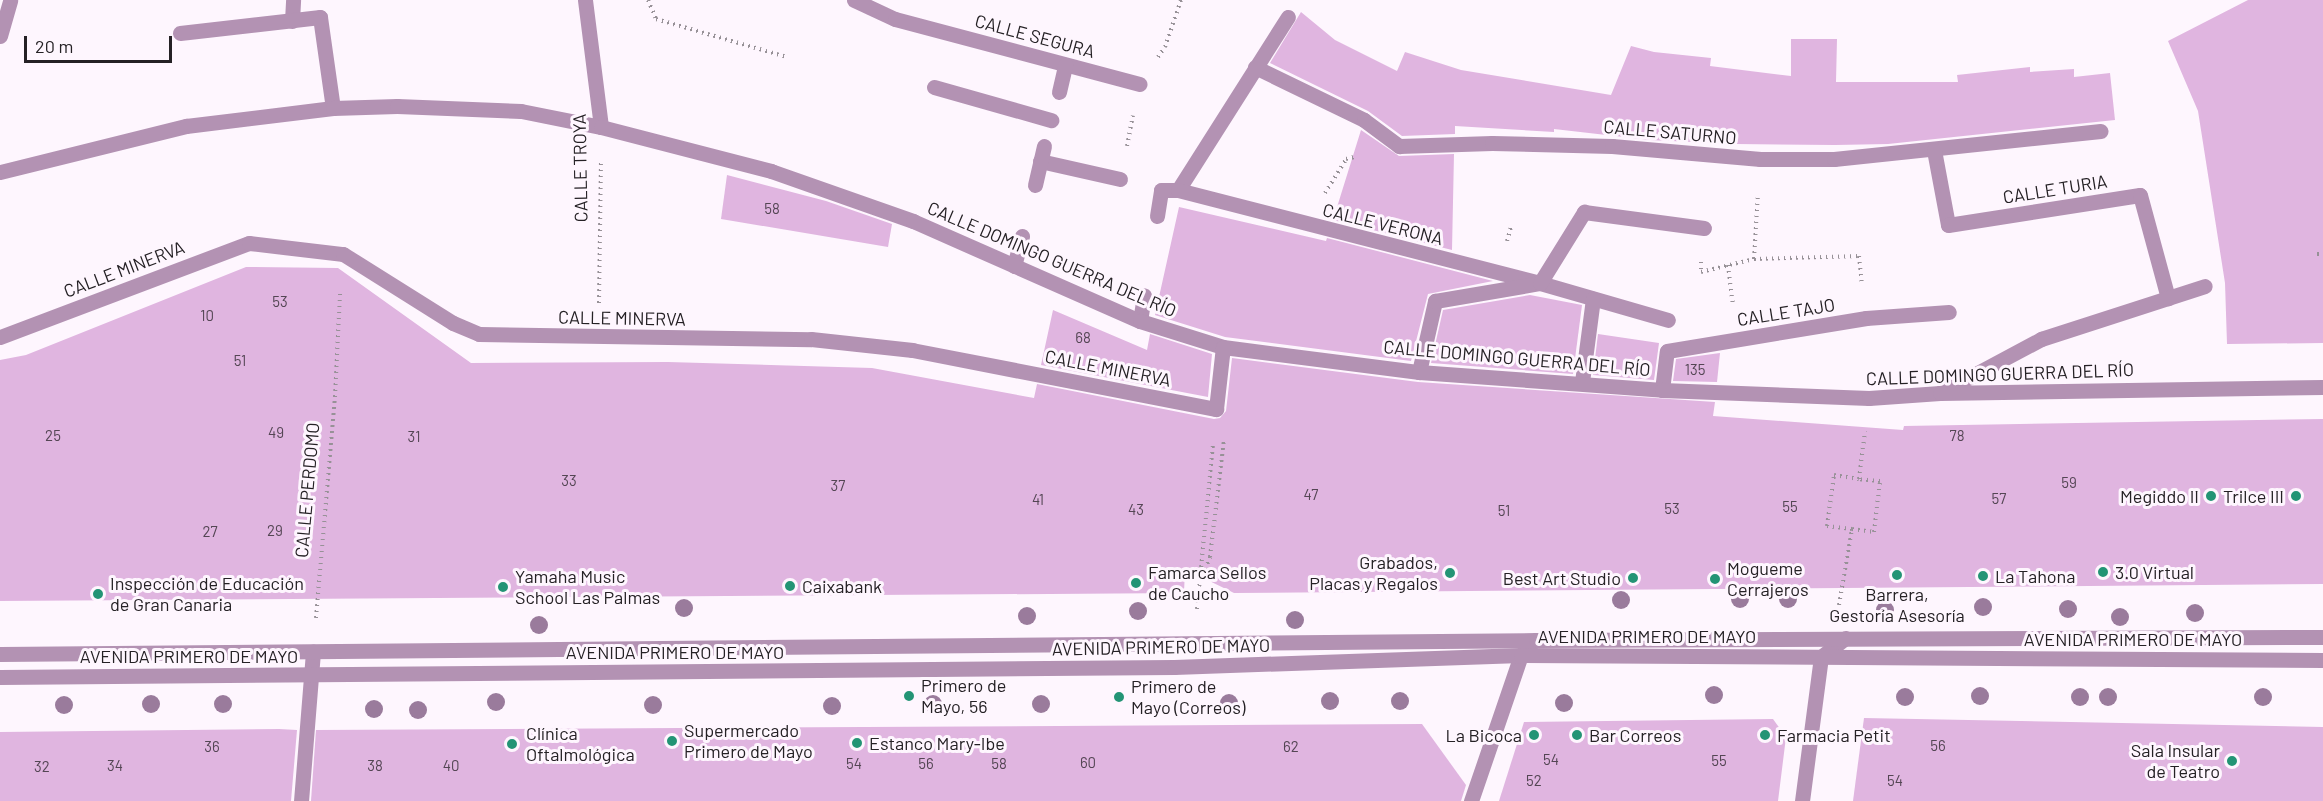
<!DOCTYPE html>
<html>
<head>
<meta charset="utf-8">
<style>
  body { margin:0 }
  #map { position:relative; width:2323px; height:801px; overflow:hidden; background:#fef6fe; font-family:Barlow,sans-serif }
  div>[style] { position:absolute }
  .building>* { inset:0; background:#e0b5e0 }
  .path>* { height:4px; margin-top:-2px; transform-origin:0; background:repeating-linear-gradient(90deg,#979197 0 1.5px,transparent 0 6px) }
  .pedestrian>* { height:15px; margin:-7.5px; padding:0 7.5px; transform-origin:7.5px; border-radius:7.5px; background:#b392b3 }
  .minor>* { height:15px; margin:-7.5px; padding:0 7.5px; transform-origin:7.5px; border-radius:7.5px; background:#b392b3 }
  .tertiary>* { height:15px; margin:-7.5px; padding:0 7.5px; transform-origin:7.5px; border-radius:7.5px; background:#b392b3 }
  .trees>* { width:18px; height:18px; margin:-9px; border-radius:50%; background:#9a7b9c }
  .dots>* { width:16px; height:16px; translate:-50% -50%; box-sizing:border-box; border:3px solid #fef6fe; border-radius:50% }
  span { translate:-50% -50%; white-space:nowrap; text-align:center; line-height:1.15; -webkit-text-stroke:6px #fef6fe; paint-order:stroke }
  .number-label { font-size:15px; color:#544654 }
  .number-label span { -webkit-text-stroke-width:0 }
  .street-label { font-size:18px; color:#252125 }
  .poi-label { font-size:18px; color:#252125 }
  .right { translate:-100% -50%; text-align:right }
  .left { translate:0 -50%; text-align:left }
  .scale { position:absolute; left:24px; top:36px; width:148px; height:27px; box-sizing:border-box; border:3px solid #252125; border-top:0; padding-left:8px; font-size:18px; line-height:21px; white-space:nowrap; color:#252125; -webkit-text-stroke:4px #fef6fe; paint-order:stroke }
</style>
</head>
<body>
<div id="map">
  <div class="building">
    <div style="clip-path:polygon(2248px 0,2323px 0,2323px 343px,2227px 344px,2225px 283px,2198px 111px,2168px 41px)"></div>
    <div style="clip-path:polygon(1301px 12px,1335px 40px,1397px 71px,1405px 52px,1461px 70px,1611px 95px,1631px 46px,1654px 52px,1711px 58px,1710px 66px,1791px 76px,1791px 39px,1837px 39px,1836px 82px,1958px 82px,1957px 75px,2030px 67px,2030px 72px,2074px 69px,2074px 77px,2110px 73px,2115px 120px,1888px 144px,1835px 145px,1736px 144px,1650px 140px,1554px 129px,1554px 132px,1455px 126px,1455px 134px,1402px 136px,1368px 111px,1270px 63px)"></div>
    <div style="clip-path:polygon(1361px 130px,1399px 156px,1454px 154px,1452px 250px,1333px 220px)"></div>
    <div style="clip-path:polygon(727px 175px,826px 201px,892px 224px,888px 247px,721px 219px)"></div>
    <div style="clip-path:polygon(1179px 207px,1326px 241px,1327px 238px,1493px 281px,1428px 294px,1411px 361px,1225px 337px,1155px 315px)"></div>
    <div style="clip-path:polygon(246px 267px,338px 268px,471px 363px,668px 362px,872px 368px,1034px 398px,1037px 384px,1214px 419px,1220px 418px,1226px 411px,1232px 358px,1418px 382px,1715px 402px,1713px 416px,1903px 430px,1904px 426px,2323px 419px,2323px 584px,1234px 593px,1185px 569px,1184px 593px,0 601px,0 360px,26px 355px)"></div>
    <div style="clip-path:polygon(1530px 295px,1582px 305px,1573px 374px,1431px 363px,1443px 310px)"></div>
    <div style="clip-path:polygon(1053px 310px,1147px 350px,1150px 334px,1212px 354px,1208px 397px,1041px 365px)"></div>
    <div style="clip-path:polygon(1598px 334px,1659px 343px,1654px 380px,1593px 375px)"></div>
    <div style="clip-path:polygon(1720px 353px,1717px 382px,1673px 381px,1676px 359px)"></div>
    <div style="clip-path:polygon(1864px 718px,2323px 727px,2323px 801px,1853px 801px)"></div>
    <div style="clip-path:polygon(1773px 719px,1786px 737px,1778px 801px,1499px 801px,1524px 722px)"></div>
    <div style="clip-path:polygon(1422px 724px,1466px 785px,1461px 801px,311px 801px,316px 730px)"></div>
    <div style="clip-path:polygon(279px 729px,297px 730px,291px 801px,0 801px,0 732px)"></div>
  </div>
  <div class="path">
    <div style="left:648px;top:0;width:21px;rotate:67deg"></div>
    <div style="left:656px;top:19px;width:136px;rotate:16.2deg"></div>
    <div style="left:1158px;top:57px;width:12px;rotate:-55deg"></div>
    <div style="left:1165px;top:47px;width:50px;rotate:-71.2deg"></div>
    <div style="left:1127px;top:146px;width:31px;rotate:-79deg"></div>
    <div style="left:1325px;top:193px;width:40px;rotate:-58deg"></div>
    <div style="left:1346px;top:159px;width:9px;rotate:-13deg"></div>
    <div style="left:1507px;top:241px;width:15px;rotate:-74deg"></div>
    <div style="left:2317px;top:254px;width:6px"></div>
    <div style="left:1754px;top:259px;width:66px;rotate:-86.5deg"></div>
    <div style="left:1701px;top:262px;width:10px;rotate:90deg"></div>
    <div style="left:1701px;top:272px;width:55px;rotate:-13.8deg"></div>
    <div style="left:1754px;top:259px;width:105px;rotate:-1.6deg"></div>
    <div style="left:1859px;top:256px;width:30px;rotate:84deg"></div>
    <div style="left:1728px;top:265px;width:41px;rotate:83deg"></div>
    <div style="left:599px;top:303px;width:142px;rotate:-89.2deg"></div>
    <div style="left:1852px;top:529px;width:25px;rotate:-173deg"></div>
    <div style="left:1827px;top:526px;width:51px;rotate:-82.2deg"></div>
    <div style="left:1834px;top:475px;width:25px;rotate:9deg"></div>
    <div style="left:1200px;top:579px;width:137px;rotate:-84.5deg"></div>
    <div style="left:1839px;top:605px;width:77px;rotate:-80.3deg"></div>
    <div style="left:1852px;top:529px;width:22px;rotate:8deg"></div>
    <div style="left:1874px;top:532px;width:51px;rotate:-83.3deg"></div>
    <div style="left:1880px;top:481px;width:21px;rotate:-175deg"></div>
    <div style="left:1859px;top:479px;width:48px;rotate:-82.9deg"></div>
    <div style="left:1197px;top:609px;width:23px;rotate:-85deg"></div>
    <div style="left:1199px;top:586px;width:31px;rotate:-69deg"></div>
    <div style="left:1210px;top:557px;width:118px;rotate:-83.2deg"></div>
    <div style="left:316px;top:618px;width:222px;rotate:-85.1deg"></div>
    <div style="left:335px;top:397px;width:104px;rotate:-87.2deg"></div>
  </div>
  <div class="pedestrian">
    <div style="left:585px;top:0;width:128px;rotate:82.8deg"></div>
    <div style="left:854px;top:0;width:45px;rotate:24.9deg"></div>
    <div style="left:895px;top:19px;width:253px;rotate:14.9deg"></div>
    <div style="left:292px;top:21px;width:21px;rotate:-87deg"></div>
    <div style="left:180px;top:33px;width:141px;rotate:-6.5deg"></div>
    <div style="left:320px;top:17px;width:92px;rotate:81.9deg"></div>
    <div style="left:0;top:36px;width:37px;rotate:-74deg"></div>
    <div style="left:1255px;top:67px;width:121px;rotate:25.9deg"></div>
    <div style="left:1364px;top:120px;width:44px;rotate:36.6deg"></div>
    <div style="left:1399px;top:146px;width:93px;rotate:-1.8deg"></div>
    <div style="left:1492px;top:143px;width:120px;rotate:1.4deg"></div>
    <div style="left:1612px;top:146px;width:149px;rotate:5deg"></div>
    <div style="left:1760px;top:159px;width:74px"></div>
    <div style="left:1834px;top:159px;width:268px;rotate:-6deg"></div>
    <div style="left:934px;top:87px;width:122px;rotate:15.8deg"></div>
    <div style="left:1059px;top:92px;width:28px;rotate:-77deg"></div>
    <div style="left:1934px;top:150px;width:76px;rotate:79.4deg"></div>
    <div style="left:1948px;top:225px;width:194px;rotate:-8.9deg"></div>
    <div style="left:2140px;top:195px;width:107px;rotate:74.8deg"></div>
    <div style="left:1040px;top:161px;width:82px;rotate:12.7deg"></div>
    <div style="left:1035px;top:185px;width:40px;rotate:-77deg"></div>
    <div style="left:1178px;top:190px;width:205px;rotate:-57.6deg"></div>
    <div style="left:1157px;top:216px;width:26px;rotate:-81deg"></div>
    <div style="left:1161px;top:190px;width:17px"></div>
    <div style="left:1178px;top:190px;width:374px;rotate:14.4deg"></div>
    <div style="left:1540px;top:283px;width:133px;rotate:16.1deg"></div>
    <div style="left:1014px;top:266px;width:31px;rotate:-75deg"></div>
    <div style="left:1140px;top:321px;width:26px;rotate:-81deg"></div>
    <div style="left:1419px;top:372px;width:73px;rotate:-77.3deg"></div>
    <div style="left:1435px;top:301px;width:107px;rotate:-9.7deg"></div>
    <div style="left:1540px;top:283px;width:84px;rotate:-58.2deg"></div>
    <div style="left:1584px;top:212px;width:121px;rotate:7.6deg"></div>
    <div style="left:1582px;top:382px;width:84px;rotate:-82.5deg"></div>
    <div style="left:1662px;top:390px;width:39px;rotate:-83deg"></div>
    <div style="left:1667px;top:351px;width:202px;rotate:-9.4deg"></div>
    <div style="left:1866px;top:318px;width:83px;rotate:-4.1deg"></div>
    <div style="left:1940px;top:393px;width:115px;rotate:-28.1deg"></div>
    <div style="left:2041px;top:339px;width:172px;rotate:-17.9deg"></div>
  </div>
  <div class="minor">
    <div style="left:0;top:172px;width:192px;rotate:-13.9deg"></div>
    <div style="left:186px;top:126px;width:148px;rotate:-7deg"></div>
    <div style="left:333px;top:108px;width:64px;rotate:-1.8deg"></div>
    <div style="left:397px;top:106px;width:124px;rotate:2.3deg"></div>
    <div style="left:521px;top:111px;width:82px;rotate:11.3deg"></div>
    <div style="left:601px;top:127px;width:176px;rotate:14.5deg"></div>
    <div style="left:771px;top:171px;width:151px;rotate:19.4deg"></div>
    <div style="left:913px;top:221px;width:248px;rotate:23.8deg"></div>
    <div style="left:1140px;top:321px;width:87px;rotate:17.4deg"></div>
    <div style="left:1223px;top:347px;width:198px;rotate:7.3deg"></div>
    <div style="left:1419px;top:372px;width:244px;rotate:4.2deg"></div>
    <div style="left:1662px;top:390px;width:207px;rotate:2.2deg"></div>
    <div style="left:1869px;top:398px;width:71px;rotate:-4deg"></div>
    <div style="left:1940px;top:393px;width:383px;rotate:-0.9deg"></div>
    <div style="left:0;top:337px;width:266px;rotate:-20.7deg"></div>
    <div style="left:249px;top:243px;width:95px;rotate:6.7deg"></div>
    <div style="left:343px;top:254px;width:130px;rotate:32.1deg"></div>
    <div style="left:453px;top:323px;width:28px;rotate:23deg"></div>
    <div style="left:479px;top:334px;width:332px;rotate:0.9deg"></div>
    <div style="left:811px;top:339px;width:102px;rotate:6.2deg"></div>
    <div style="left:912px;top:350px;width:310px;rotate:11deg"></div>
    <div style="left:1216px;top:409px;width:62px;rotate:-83.6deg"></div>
    <div style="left:301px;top:801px;width:150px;rotate:-85.4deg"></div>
    <div style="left:1471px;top:801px;width:154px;rotate:-71.1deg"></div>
    <div style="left:1521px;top:655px;width:13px;rotate:-45deg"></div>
    <div style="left:1802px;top:801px;width:145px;rotate:-82.5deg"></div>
    <div style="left:1821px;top:657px;width:31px;rotate:-38deg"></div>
  </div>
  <div class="tertiary">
    <div style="left:0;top:654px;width:1536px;rotate:-0.52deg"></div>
    <div style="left:1536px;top:640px;width:787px;rotate:-0.22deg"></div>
    <div style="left:0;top:677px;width:1174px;rotate:-0.49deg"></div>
    <div style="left:1174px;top:667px;width:347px;rotate:-2deg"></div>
    <div style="left:1521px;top:655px;width:802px;rotate:0.36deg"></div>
  </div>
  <div class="trees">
    <div style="left:1740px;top:599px"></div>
    <div style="left:1788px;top:599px"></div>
    <div style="left:1621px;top:600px"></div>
    <div style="left:1983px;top:607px"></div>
    <div style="left:684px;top:608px"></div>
    <div style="left:2068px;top:609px"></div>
    <div style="left:1885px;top:610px"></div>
    <div style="left:1138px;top:611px"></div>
    <div style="left:2195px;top:613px"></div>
    <div style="left:1027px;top:616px"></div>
    <div style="left:2120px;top:617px"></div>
    <div style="left:1295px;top:620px"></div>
    <div style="left:539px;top:625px"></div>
    <div style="left:1714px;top:695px"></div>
    <div style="left:1980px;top:696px"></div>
    <div style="left:1905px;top:697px"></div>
    <div style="left:2080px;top:697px"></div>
    <div style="left:2108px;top:697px"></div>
    <div style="left:2263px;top:697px"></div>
    <div style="left:1330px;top:701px"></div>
    <div style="left:1400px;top:701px"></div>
    <div style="left:496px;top:702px"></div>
    <div style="left:1229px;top:703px"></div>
    <div style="left:1564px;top:703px"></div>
    <div style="left:151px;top:704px"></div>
    <div style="left:223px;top:704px"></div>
    <div style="left:933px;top:704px"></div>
    <div style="left:1041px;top:704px"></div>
    <div style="left:64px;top:705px"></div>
    <div style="left:653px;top:705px"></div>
    <div style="left:832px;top:706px"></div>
    <div style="left:374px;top:709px"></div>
    <div style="left:418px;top:710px"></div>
  </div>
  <div class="dots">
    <div style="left:2211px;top:496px;background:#239475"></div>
    <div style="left:2296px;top:496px;background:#239475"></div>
    <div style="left:2103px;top:572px;background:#239475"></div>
    <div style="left:1450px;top:573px;background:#239475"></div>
    <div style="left:1897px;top:575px;background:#239475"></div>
    <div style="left:1983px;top:576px;background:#239475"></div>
    <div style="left:1633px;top:578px;background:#239475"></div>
    <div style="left:1715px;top:579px;background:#239475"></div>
    <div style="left:1136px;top:583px;background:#239475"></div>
    <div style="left:790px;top:586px;background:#239475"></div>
    <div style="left:503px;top:587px;background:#239475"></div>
    <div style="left:98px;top:594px;background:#239475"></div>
    <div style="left:909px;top:696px;background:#239475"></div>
    <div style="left:1119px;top:697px;background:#239475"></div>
    <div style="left:1534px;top:735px;background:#239475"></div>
    <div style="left:1577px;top:735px;background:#239475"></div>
    <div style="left:1765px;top:735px;background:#239475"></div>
    <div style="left:672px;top:741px;background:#239475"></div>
    <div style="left:857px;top:743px;background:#239475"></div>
    <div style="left:512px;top:744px;background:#239475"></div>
    <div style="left:2232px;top:761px;background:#239475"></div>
  </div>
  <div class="number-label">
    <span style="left:772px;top:209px">58</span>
    <span style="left:280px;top:302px">53</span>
    <span style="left:207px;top:316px">10</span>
    <span style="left:1083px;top:338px">68</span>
    <span style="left:240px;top:361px">51</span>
    <span style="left:1695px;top:370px">135</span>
    <span style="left:276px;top:433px">49</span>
    <span style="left:53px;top:436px">25</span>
    <span style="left:1957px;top:436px">78</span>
    <span style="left:414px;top:437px">31</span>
    <span style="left:569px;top:481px">33</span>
    <span style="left:2069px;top:483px">59</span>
    <span style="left:838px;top:486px">37</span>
    <span style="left:1311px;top:495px">47</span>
    <span style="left:1999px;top:499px">57</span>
    <span style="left:1038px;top:500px">41</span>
    <span style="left:1790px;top:507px">55</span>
    <span style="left:1672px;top:509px">53</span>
    <span style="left:1136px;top:510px">43</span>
    <span style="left:1504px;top:511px">51</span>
    <span style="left:275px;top:531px">29</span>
    <span style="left:210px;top:532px">27</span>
    <span style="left:1938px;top:746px">56</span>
    <span style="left:212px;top:747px">36</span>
    <span style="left:1291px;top:747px">62</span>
    <span style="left:1551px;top:760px">54</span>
    <span style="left:1719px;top:761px">55</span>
    <span style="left:1088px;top:763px">60</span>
    <span style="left:854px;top:764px">54</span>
    <span style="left:926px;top:764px">56</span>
    <span style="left:999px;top:764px">58</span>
    <span style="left:115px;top:766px">34</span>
    <span style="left:375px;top:766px">38</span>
    <span style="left:451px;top:766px">40</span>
    <span style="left:42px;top:767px">32</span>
    <span style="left:1534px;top:781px">52</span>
    <span style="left:1895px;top:781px">54</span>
  </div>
  <div class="street-label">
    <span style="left:1035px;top:36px;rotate:15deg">CALLE SEGURA</span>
    <span style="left:1670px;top:132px;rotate:5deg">CALLE SATURNO</span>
    <span style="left:580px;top:168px;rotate:-91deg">CALLE TROYA</span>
    <span style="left:2055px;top:189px;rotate:-9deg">CALLE TURIA</span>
    <span style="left:1383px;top:224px;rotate:14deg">CALLE VERONA</span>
    <span style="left:1052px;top:259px;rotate:23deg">CALLE DOMINGO GUERRA DEL RÍO</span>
    <span style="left:124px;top:269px;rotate:-21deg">CALLE MINERVA</span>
    <span style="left:1786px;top:312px;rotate:-9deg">CALLE TAJO</span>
    <span style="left:622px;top:318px;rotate:1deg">CALLE MINERVA</span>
    <span style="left:1517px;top:358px;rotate:5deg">CALLE DOMINGO GUERRA DEL RÍO</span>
    <span style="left:1108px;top:368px;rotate:11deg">CALLE MINERVA</span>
    <span style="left:2000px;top:374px;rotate:-2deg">CALLE DOMINGO GUERRA DEL RÍO</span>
    <span style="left:307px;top:490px;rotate:-85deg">CALLE PERDOMO</span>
    <span style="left:1647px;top:636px">AVENIDA PRIMERO DE MAYO</span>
    <span style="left:2133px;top:639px">AVENIDA PRIMERO DE MAYO</span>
    <span style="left:1161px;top:647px;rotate:-1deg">AVENIDA PRIMERO DE MAYO</span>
    <span style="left:675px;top:652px">AVENIDA PRIMERO DE MAYO</span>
    <span style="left:189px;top:656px">AVENIDA PRIMERO DE MAYO</span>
  </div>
  <div class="poi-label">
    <span class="right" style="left:2199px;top:496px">Megiddo II</span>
    <span class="right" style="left:2284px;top:496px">Trilce III</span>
    <span class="right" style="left:1438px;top:573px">Grabados,<br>Placas y Regalos</span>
    <span class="left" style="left:1727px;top:579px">Mogueme<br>Cerrajeros</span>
    <span class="left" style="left:2115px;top:572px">3.0 Virtual</span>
    <span class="left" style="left:1148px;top:583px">Famarca Sellos<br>de Caucho</span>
    <span class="left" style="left:1995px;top:576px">La Tahona</span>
    <span class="left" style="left:515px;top:587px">Yamaha Music<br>School Las Palmas</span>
    <span class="right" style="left:1621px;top:578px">Best Art Studio</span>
    <span class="left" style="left:110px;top:594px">Inspección de Educación<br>de Gran Canaria</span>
    <span class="left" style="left:802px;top:586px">Caixabank</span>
    <span style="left:1897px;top:605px">Barrera,<br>Gestoría Asesoría</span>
    <span class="left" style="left:921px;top:696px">Primero de<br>Mayo, 56</span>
    <span class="left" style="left:1131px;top:697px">Primero de<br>Mayo (Correos)</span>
    <span class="left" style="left:684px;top:741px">Supermercado<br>Primero de Mayo</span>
    <span class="left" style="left:526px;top:744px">Clínica<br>Oftalmológica</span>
    <span class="right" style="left:1522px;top:735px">La Bicoca</span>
    <span class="left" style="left:1589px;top:735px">Bar Correos</span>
    <span class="left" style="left:1777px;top:735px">Farmacia Petit</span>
    <span class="left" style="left:869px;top:743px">Estanco Mary-Ibe</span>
    <span class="right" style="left:2220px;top:761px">Sala Insular<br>de Teatro</span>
  </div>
  <div class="scale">20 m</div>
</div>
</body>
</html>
